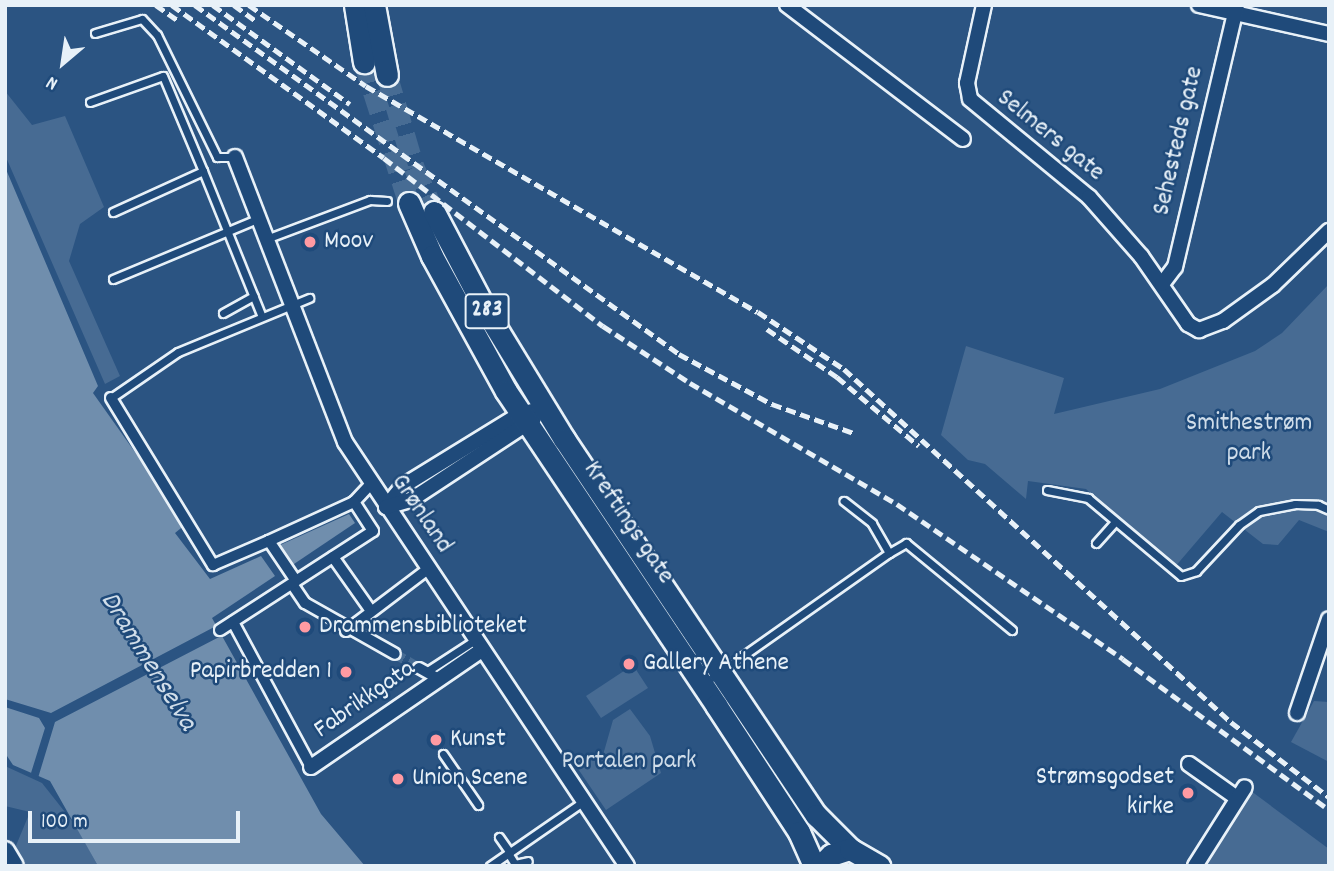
<!DOCTYPE html>
<html>
<head>
<meta charset="utf-8">
<style>
  body { margin:0 }
  #map { position:relative; width:1334px; height:871px; overflow:hidden; background:#2b5482; font-family:Dekko,sans-serif }
  div>[style] { position:absolute }
  .green>* { inset:0; background:#476b93 }
  .water>* { inset:0; background:#708ead }
  .pier>* { inset:0; background:#2b5482 }
  .pedestrian-tunnel>* { height:10px; margin-top:-5px; transform-origin:0; background:repeating-linear-gradient(90deg,#476c94 0 10px,transparent 0 15px) }
  .primary-tunnel>* { height:21px; margin-top:-10.5px; transform-origin:0; background:repeating-linear-gradient(90deg,#476c94 0 21px,transparent 0 31px) }
  .roads { filter:drop-shadow(2px 0 #e8f1f8) drop-shadow(-2px 0 #e8f1f8) drop-shadow(0 2px #e8f1f8) drop-shadow(0 -2px #e8f1f8) }
  .service>* { height:7px; margin:-3.5px; padding:0 3.5px; transform-origin:3.5px; border-radius:3.5px; background:#1f4a7a }
  .pedestrian>* { height:10px; margin:-5px; padding:0 5px; transform-origin:5px; border-radius:5px; background:#1f4a7a }
  .minor>* { height:14px; margin:-7px; padding:0 7px; transform-origin:7px; border-radius:7px; background:#1f4a7a }
  .tertiary>* { height:18px; margin:-9px; padding:0 9px; transform-origin:9px; border-radius:9px; background:#1f4a7a }
  .primary>* { height:21px; margin:-10.5px; padding:0 10.5px; transform-origin:10.5px; border-radius:10.5px; background:#1f4a7a }
  .rail>* { height:4.5px; margin-top:-2.25px; transform-origin:0; background:repeating-linear-gradient(90deg,#e8f1f8 0 10px,transparent 0 15px) }
  .dots>* { width:19px; height:19px; translate:-50% -50%; box-sizing:border-box; border:4px solid #1f4a7a; border-radius:50% }
  span { translate:-50% -50%; white-space:nowrap; text-align:center; line-height:1.15; -webkit-text-stroke:5px #1f4a7a; paint-order:stroke }
  .shield-label span { padding:2px 5px; background:#1f4a7a; border:2px solid; border-radius:5px; -webkit-text-stroke-width:0 }
  .shield-label { font-size:24px; color:#e8f1f8; font-weight:700 }
  .street-label { font-size:26px; color:#e8f1f8 }
  .poi-label { font-size:26px; color:#e8f1f8 }
  .left { translate:0 -50%; text-align:left }
  .right { translate:-100% -50%; text-align:right }
  .park-label { font-size:26px; color:#d0dde9 }
  .water-label { font-size:28px; color:#d0dde9; font-style:italic }
  .frame { position:absolute; inset:0; border:7px solid #e8f1f8; pointer-events:none }
  .north { position:absolute; left:28px; top:28px; width:70px; height:70px; -webkit-text-stroke:5px #1f4a7a; paint-order:stroke; rotate:209deg; font-size:19px; font-weight:700; line-height:28px; text-align:center; color:#e8f1f8 }
  .north::after { content:''; display:block; margin:auto; width:24px; height:32px; background:#e8f1f8; clip-path:polygon(50% 0,100% 100%,50% 72%,0 100%) }
  .scale { position:absolute; left:28px; top:811px; width:212px; height:32px; box-sizing:border-box; border:4px solid #e8f1f8; border-top:0; padding-left:9px; font-size:21px; line-height:24px; white-space:nowrap; color:#e8f1f8; -webkit-text-stroke:5px #1f4a7a; paint-order:stroke }
</style>
</head>
<body>
<div id="map">
  <div class="green">
    <div style="clip-path:polygon(5px 91px,32px 125px,65px 116px,104px 207px,80px 224px,69px 261px,120px 376px,105px 384px,5px 155px)"></div>
    <div style="clip-path:polygon(1329px 284px,1329px 532px,1299px 520px,1278px 545px,1263px 544px,1222px 512px,1174px 568px,1086px 489px,1028px 481px,1026px 499px,985px 464px,968px 460px,941px 435px,966px 346px,1064px 378px,1054px 414px,1160px 389px,1255px 351px,1282px 333px)"></div>
    <div style="clip-path:polygon(633px 665px,648px 688px,601px 718px,586px 696px)"></div>
    <div style="clip-path:polygon(1314px 701px,1329px 702px,1329px 762px,1291px 742px)"></div>
    <div style="clip-path:polygon(630px 709px,650px 736px,661px 773px,606px 810px,570px 757px,601px 762px,613px 720px)"></div>
    <div style="clip-path:polygon(5px 766px,42px 783px,76px 826px,98px 866px,25px 866px,15px 848px,30px 812px,5px 806px)"></div>
    <div style="clip-path:polygon(1251px 791px,1329px 849px,1329px 866px,1206px 866px,1231px 818px)"></div>
  </div>
  <div class="water">
    <div style="clip-path:polygon(5px 167px,98px 386px,93px 393px,186px 524px,175px 533px,210px 579px,261px 556px,275px 576px,212px 618px,321px 814px,365px 866px,98px 866px,50px 781px,13px 765px,5px 753px)"></div>
    <div style="clip-path:polygon(349px 514px,355px 523px,291px 566px,278px 546px)"></div>
  </div>
  <div class="pier">
    <div style="clip-path:polygon(218px 625px,223px 635px,55px 722px,38px 778px,31px 773px,45px 728px,39px 718px,5px 707px,5px 699px,51px 713px)"></div>
  </div>
  <div class="pedestrian-tunnel">
    <div style="left:395px;top:654px;width:28px;rotate:30deg"></div>
  </div>
  <div class="primary-tunnel">
    <div style="left:364px;top:62px;width:148px;rotate:72.3deg"></div>
    <div style="left:387px;top:75px;width:96px;rotate:73.6deg"></div>
    <div style="left:414px;top:167px;width:49px;rotate:66deg"></div>
  </div>
  <div class="roads">
    <div class="service">
      <div style="left:95px;top:33px;width:49px;rotate:-16.6deg"></div>
      <div style="left:142px;top:19px;width:22px;rotate:47deg"></div>
      <div style="left:157px;top:35px;width:136px;rotate:63.8deg"></div>
      <div style="left:217px;top:157px;width:18px"></div>
      <div style="left:90px;top:102px;width:77px;rotate:-19.6deg"></div>
      <div style="left:163px;top:76px;width:103px;rotate:67.2deg"></div>
      <div style="left:113px;top:212px;width:99px;rotate:-24.5deg"></div>
      <div style="left:203px;top:171px;width:157px;rotate:68deg"></div>
      <div style="left:266px;top:239px;width:111px;rotate:-20.6deg"></div>
      <div style="left:370px;top:200px;width:17px;rotate:3deg"></div>
      <div style="left:113px;top:279px;width:156px;rotate:-22.6deg"></div>
      <div style="left:223px;top:313px;width:35px;rotate:-29deg"></div>
      <div style="left:111px;top:398px;width:81px;rotate:-34.5deg"></div>
      <div style="left:178px;top:352px;width:142px;rotate:-22.4deg"></div>
      <div style="left:1047px;top:490px;width:42px;rotate:11deg"></div>
      <div style="left:1088px;top:498px;width:121px;rotate:40deg"></div>
      <div style="left:1181px;top:576px;width:16px;rotate:-18deg"></div>
      <div style="left:1196px;top:571px;width:63px;rotate:-46.9deg"></div>
      <div style="left:1239px;top:525px;width:24px;rotate:-35deg"></div>
      <div style="left:1259px;top:511px;width:37px;rotate:-11deg"></div>
      <div style="left:1295px;top:504px;width:23px;rotate:2deg"></div>
      <div style="left:1318px;top:505px;width:12px;rotate:24deg"></div>
      <div style="left:1096px;top:543px;width:28px;rotate:-48deg"></div>
      <div style="left:889px;top:553px;width:20px;rotate:-30deg"></div>
      <div style="left:906px;top:543px;width:137px;rotate:39.4deg"></div>
      <div style="left:429px;top:670px;width:55px;rotate:-33.1deg"></div>
      <div style="left:703px;top:684px;width:228px;rotate:-35.2deg"></div>
      <div style="left:889px;top:553px;width:34px;rotate:-120deg"></div>
      <div style="left:872px;top:523px;width:36px;rotate:-142deg"></div>
      <div style="left:443px;top:754px;width:62px;rotate:55.5deg"></div>
      <div style="left:499px;top:837px;width:19px;rotate:55deg"></div>
      <div style="left:508px;top:853px;width:13px;rotate:58deg"></div>
      <div style="left:515px;top:864px;width:13px;rotate:-13deg"></div>
      <div style="left:490px;top:866px;width:114px;rotate:-34.7deg"></div>
    </div>
    <div class="pedestrian">
      <div style="left:111px;top:398px;width:196px;rotate:58.6deg"></div>
      <div style="left:213px;top:565px;width:61px;rotate:-23.2deg"></div>
      <div style="left:269px;top:541px;width:48px;rotate:56deg"></div>
      <div style="left:354px;top:502px;width:25px;rotate:-47deg"></div>
      <div style="left:333px;top:557px;width:66px;rotate:54.9deg"></div>
      <div style="left:292px;top:584px;width:23px;rotate:56deg"></div>
      <div style="left:305px;top:603px;width:103px;rotate:29.5deg"></div>
      <div style="left:233px;top:622px;width:165px;rotate:61.7deg"></div>
      <div style="left:220px;top:630px;width:182px;rotate:-32.9deg"></div>
      <div style="left:373px;top:531px;width:35px;rotate:-123deg"></div>
      <div style="left:354px;top:502px;width:94px;rotate:155.4deg"></div>
      <div style="left:346px;top:631px;width:103px;rotate:-37.1deg"></div>
      <div style="left:419px;top:668px;width:23px;rotate:29deg"></div>
    </div>
    <div class="minor">
      <div style="left:787px;top:5px;width:221px;rotate:37.3deg"></div>
      <div style="left:984px;top:5px;width:80px;rotate:102.3deg"></div>
      <div style="left:967px;top:83px;width:16px;rotate:79deg"></div>
      <div style="left:970px;top:99px;width:154px;rotate:39.5deg"></div>
      <div style="left:1089px;top:197px;width:79px;rotate:48.6deg"></div>
      <div style="left:1141px;top:256px;width:83px;rotate:55.3deg"></div>
      <div style="left:1188px;top:324px;width:13px;rotate:29deg"></div>
      <div style="left:1199px;top:330px;width:26px;rotate:-21deg"></div>
      <div style="left:1223px;top:321px;width:62px;rotate:-35.8deg"></div>
      <div style="left:1273px;top:285px;width:78px;rotate:-44deg"></div>
      <div style="left:1199px;top:5px;width:133px;rotate:12.6deg"></div>
      <div style="left:235px;top:157px;width:305px;rotate:68.9deg"></div>
      <div style="left:345px;top:442px;width:509px;rotate:56.37deg"></div>
      <div style="left:1162px;top:284px;width:21px;rotate:-53deg"></div>
      <div style="left:1175px;top:267px;width:269px;rotate:-76.7deg"></div>
      <div style="left:386px;top:507px;width:27px;rotate:-51deg"></div>
      <div style="left:403px;top:486px;width:137px;rotate:-31.6deg"></div>
      <div style="left:520px;top:414px;width:25px;rotate:-14deg"></div>
      <div style="left:386px;top:507px;width:26px;rotate:-16deg"></div>
      <div style="left:411px;top:500px;width:147px;rotate:-33.4deg"></div>
      <div style="left:1297px;top:713px;width:99px;rotate:-71.2deg"></div>
      <div style="left:1189px;top:764px;width:59px;rotate:35.3deg"></div>
      <div style="left:311px;top:767px;width:207px;rotate:-34.4deg"></div>
      <div style="left:1195px;top:866px;width:93px;rotate:-57.7deg"></div>
    </div>
    <div class="tertiary">
      <div style="left:5px;top:851px;width:17px;rotate:59deg"></div>
    </div>
    <div class="primary">
      <div style="left:355px;top:5px;width:58px;rotate:81deg"></div>
      <div style="left:374px;top:5px;width:71px;rotate:79.5deg"></div>
      <div style="left:409px;top:203px;width:58px;rotate:66.5deg"></div>
      <div style="left:432px;top:256px;width:154px;rotate:61.3deg"></div>
      <div style="left:506px;top:391px;width:378px;rotate:56.2deg"></div>
      <div style="left:716px;top:705px;width:152px;rotate:56.8deg"></div>
      <div style="left:799px;top:832px;width:37px;rotate:66deg"></div>
      <div style="left:434px;top:212px;width:114px;rotate:62.3deg"></div>
      <div style="left:487px;top:313px;width:148px;rotate:58.6deg"></div>
      <div style="left:564px;top:439px;width:453px;rotate:56.2deg"></div>
      <div style="left:816px;top:815px;width:48px;rotate:45deg"></div>
      <div style="left:820px;top:866px;width:16px;rotate:-45deg"></div>
      <div style="left:831px;top:855px;width:20px;rotate:-18deg"></div>
      <div style="left:850px;top:849px;width:34px;rotate:30deg"></div>
    </div>
  </div>
  <div class="rail">
    <div style="left:156px;top:5px;width:29px;rotate:35deg"></div>
    <div style="left:172px;top:5px;width:261px;rotate:35.8deg"></div>
    <div style="left:384px;top:158px;width:276px;rotate:37.5deg"></div>
    <div style="left:603px;top:326px;width:104px;rotate:33.2deg"></div>
    <div style="left:690px;top:383px;width:240px;rotate:30.3deg"></div>
    <div style="left:897px;top:504px;width:274px;rotate:34.4deg"></div>
    <div style="left:1123px;top:659px;width:255px;rotate:36.2deg"></div>
    <div style="left:195px;top:5px;width:597px;rotate:35.79deg"></div>
    <div style="left:679px;top:354px;width:106px;rotate:28.3deg"></div>
    <div style="left:772px;top:404px;width:87px;rotate:19.5deg"></div>
    <div style="left:213px;top:5px;width:169px;rotate:35.9deg"></div>
    <div style="left:234px;top:5px;width:26px;rotate:36deg"></div>
    <div style="left:249px;top:5px;width:142px;rotate:34.7deg"></div>
    <div style="left:366px;top:86px;width:452px;rotate:30deg"></div>
    <div style="left:758px;top:312px;width:103px;rotate:33.5deg"></div>
    <div style="left:844px;top:369px;width:524px;rotate:42.37deg"></div>
    <div style="left:1231px;top:722px;width:123px;rotate:37.4deg"></div>
    <div style="left:767px;top:329px;width:85px;rotate:34.4deg"></div>
    <div style="left:837px;top:377px;width:107px;rotate:40.1deg"></div>
  </div>
  <div class="dots">
    <div style="left:310px;top:242px;background:#ff9aa2"></div>
    <div style="left:305px;top:627px;background:#ff9aa2"></div>
    <div style="left:629px;top:664px;background:#ff9aa2"></div>
    <div style="left:346px;top:672px;background:#ff9aa2"></div>
    <div style="left:436px;top:740px;background:#ff9aa2"></div>
    <div style="left:398px;top:779px;background:#ff9aa2"></div>
    <div style="left:1188px;top:793px;background:#ff9aa2"></div>
  </div>
  <div class="shield-label">
    <span style="left:487px;top:311px">283</span>
  </div>
  <div class="street-label">
    <span style="left:1050px;top:136px;rotate:39deg">Selmers gate</span>
    <span style="left:1179px;top:141px;rotate:-77deg">Sehesteds gate</span>
    <span style="left:421px;top:514px;rotate:56deg">Grønland</span>
    <span style="left:628px;top:523px;rotate:56deg">Kreftings gate</span>
    <span style="left:365px;top:700px;rotate:-35deg">Fabrikkgata</span>
  </div>
  <div class="poi-label">
    <span class="left" style="left:324px;top:242px">Moov</span>
    <span class="left" style="left:319px;top:627px">Drammensbiblioteket</span>
    <span class="left" style="left:643px;top:664px">Gallery Athene</span>
    <span class="right" style="left:332px;top:672px">Papirbredden 1</span>
    <span class="left" style="left:450px;top:740px">Kunst</span>
    <span class="right" style="left:1174px;top:793px">Strømsgodset<br>kirke</span>
    <span class="left" style="left:412px;top:779px">Union Scene</span>
  </div>
  <div class="park-label">
    <span style="left:1249px;top:439px">Smithestrøm<br>park</span>
    <span style="left:629px;top:762px">Portalen park</span>
  </div>
  <div class="water-label">
    <span style="left:147px;top:662px;rotate:58deg">Drammenselva</span>
  </div>
  <div class="frame"></div>
  <div class="north">N</div>
  <div class="scale">100 m</div>
</div>
</body>
</html>
